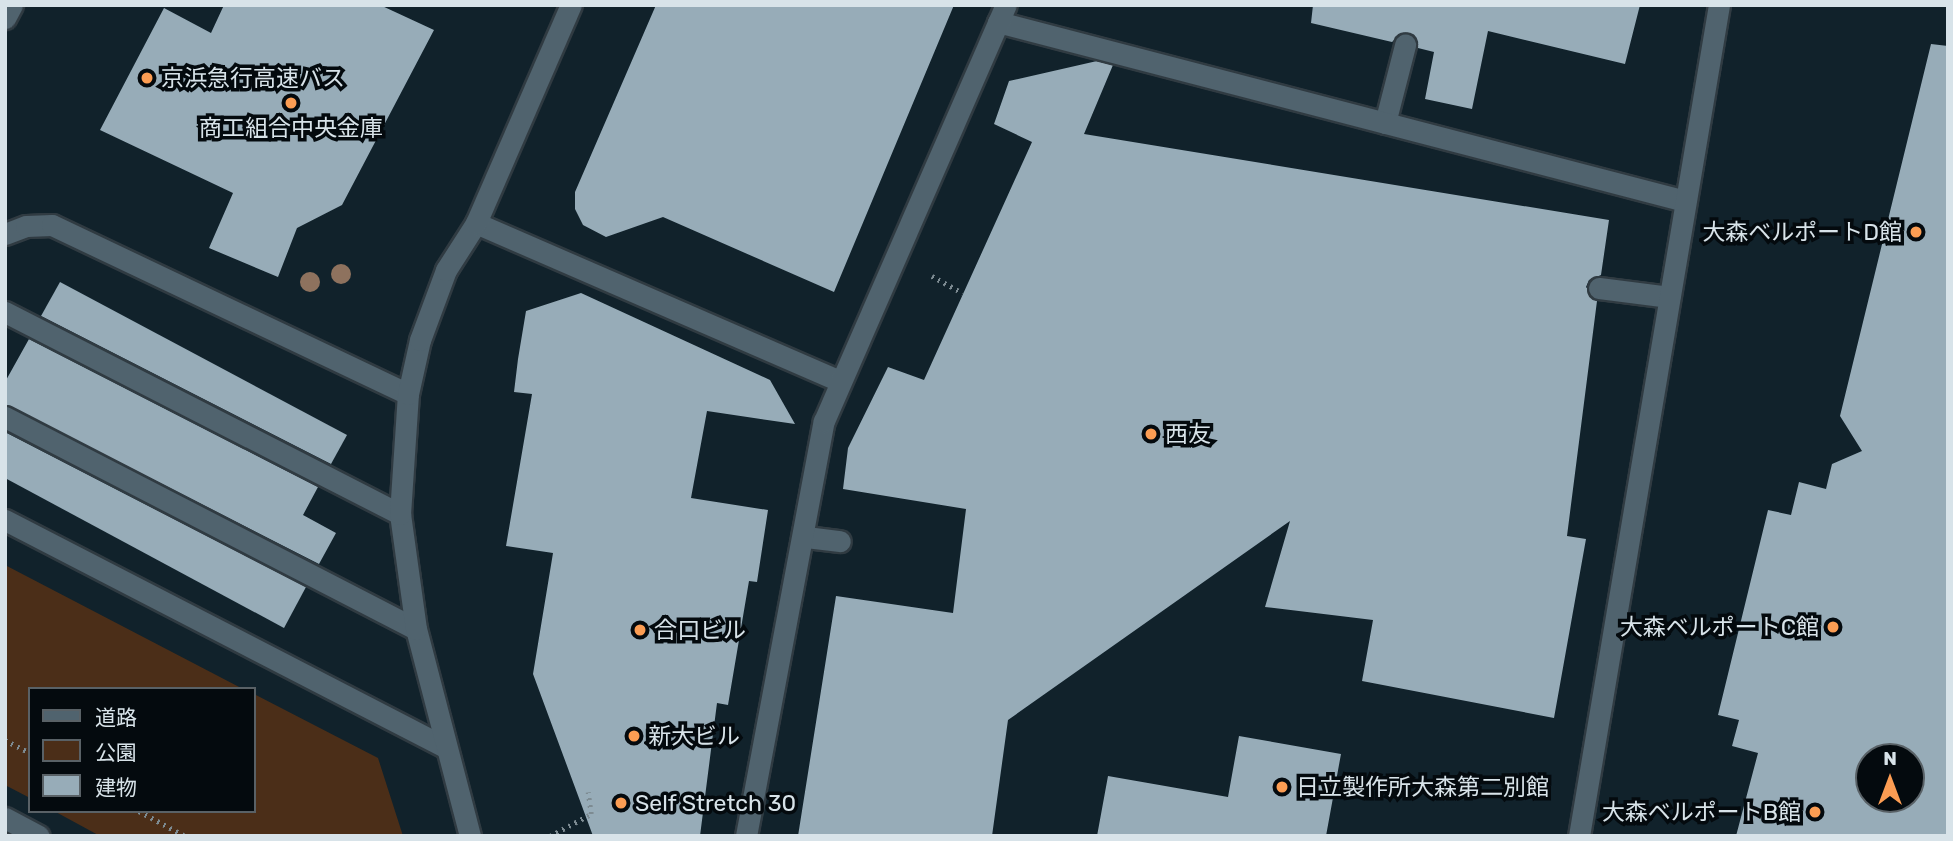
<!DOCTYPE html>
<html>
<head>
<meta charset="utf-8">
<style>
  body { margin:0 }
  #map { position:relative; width:1953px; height:841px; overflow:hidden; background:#11222b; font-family:Rubik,"Noto Sans JP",sans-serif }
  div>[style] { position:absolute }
  .green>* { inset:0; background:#4b2e18 }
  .building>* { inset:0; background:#97acb8 }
  .path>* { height:4.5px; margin-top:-2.25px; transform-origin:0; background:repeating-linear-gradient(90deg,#7d8b92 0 2px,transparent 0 7px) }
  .roads { filter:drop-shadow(2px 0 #303b42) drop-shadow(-2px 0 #303b42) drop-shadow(0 2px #303b42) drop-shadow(0 -2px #303b42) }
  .lane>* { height:21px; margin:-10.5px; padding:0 10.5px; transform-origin:10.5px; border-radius:10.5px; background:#50636e }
  .street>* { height:21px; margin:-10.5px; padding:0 10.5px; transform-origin:10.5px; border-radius:10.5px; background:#50636e }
  .secondary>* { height:21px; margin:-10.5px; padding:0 10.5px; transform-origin:10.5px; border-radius:10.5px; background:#50636e }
  .trees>* { width:20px; height:20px; margin:-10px; border-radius:50%; background:#8e725e }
  .dots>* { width:19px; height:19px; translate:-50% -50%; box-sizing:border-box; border:4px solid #040a0e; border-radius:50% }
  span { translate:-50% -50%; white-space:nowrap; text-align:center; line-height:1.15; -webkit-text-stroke:7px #040a0e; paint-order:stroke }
  .poi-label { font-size:23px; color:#d8e3e9 }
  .left { translate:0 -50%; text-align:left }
  .right { translate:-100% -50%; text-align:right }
  .frame { position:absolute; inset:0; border:7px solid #d8e3e9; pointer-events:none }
  .legend { position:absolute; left:28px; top:687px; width:228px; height:126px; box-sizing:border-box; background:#040a0e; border:2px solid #596166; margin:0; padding:9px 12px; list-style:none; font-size:21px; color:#d8e3e9 }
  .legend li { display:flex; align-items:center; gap:14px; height:35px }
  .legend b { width:35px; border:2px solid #596166 }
  .north { position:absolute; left:1855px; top:743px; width:70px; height:70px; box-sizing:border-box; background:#040a0e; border:2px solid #596166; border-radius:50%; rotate:0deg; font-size:19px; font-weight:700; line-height:28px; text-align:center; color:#d8e3e9 }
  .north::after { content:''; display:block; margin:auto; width:24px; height:32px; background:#fc9d53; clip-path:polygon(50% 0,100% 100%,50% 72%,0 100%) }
</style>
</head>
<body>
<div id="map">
  <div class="green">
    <div style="clip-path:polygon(5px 565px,243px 689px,30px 689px,30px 798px,5px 785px)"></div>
    <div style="clip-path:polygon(254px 694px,378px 758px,403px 836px,100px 836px,54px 811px,254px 811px)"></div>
  </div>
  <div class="building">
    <div style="clip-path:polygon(224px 5px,380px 5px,434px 30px,342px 205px,297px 228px,278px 277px,209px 248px,233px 193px,100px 130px,164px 8px,211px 33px)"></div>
    <div style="clip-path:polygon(656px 5px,954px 5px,834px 292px,663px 217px,606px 237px,583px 225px,575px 209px,575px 192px)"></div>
    <div style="clip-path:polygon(1313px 5px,1640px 5px,1625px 64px,1488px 31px,1472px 109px,1425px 99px,1434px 52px,1418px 48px,1414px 35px,1401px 33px,1392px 42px,1311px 23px)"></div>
    <div style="clip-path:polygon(evenodd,1931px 44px,1948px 46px,1948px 836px,1736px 836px,1758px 753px,1732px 746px,1739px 720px,1718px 715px,1768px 510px,1791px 515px,1799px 482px,1826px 489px,1832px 464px,1862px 451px,1840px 416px,1931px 44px,1869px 757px,1911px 757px,1911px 799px,1869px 799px,1869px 757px)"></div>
    <div style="clip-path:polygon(1097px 61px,1113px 65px,1084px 134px,1609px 220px,1601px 275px,1589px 280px,1586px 287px,1597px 301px,1567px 536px,1586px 539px,1554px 718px,1362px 681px,1373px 620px,1265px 607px,1290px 521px,1008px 720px,992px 836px,798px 836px,836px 596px,953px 613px,966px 509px,843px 489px,848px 448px,888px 367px,924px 380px,1032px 142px,994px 124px,1009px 81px)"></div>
    <div style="clip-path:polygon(60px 282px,347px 435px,331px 464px,41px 316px)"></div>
    <div style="clip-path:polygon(581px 293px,770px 380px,795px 424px,707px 411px,691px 498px,768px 510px,757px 582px,749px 581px,728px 705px,717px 703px,700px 836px,593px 836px,533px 674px,553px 553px,506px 546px,532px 394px,514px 392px,518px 359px,526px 311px)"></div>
    <div style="clip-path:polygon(29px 339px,318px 487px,303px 515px,336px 533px,319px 564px,5px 404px,5px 382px)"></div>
    <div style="clip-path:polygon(5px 432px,306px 587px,284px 628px,5px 478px)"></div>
    <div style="clip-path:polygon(1239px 736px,1341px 754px,1326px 836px,1097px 836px,1108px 776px,1228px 797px)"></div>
  </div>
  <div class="path">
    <div style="left:932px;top:276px;width:35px;rotate:29deg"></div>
    <div style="left:5px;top:740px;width:28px;rotate:27deg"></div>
    <div style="left:139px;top:811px;width:52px;rotate:28.5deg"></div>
    <div style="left:550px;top:836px;width:47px;rotate:-28.2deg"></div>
    <div style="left:591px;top:814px;width:22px;rotate:-98deg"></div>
  </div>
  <div class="roads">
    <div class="lane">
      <div style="left:1385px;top:123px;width:81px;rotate:-75.6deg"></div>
      <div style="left:5px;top:234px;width:22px;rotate:-21deg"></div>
      <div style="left:26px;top:226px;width:26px;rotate:-2deg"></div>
      <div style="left:52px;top:225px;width:394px;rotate:25.4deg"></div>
      <div style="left:1599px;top:288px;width:71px;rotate:7.3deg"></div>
      <div style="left:5px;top:312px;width:444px;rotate:27.1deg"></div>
      <div style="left:5px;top:417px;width:462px;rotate:27.3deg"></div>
      <div style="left:5px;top:520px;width:496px;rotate:27.3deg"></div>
      <div style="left:806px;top:537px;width:34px;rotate:7deg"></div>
      <div style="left:5px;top:818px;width:38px;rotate:28deg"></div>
    </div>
    <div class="street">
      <div style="left:5px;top:18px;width:15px;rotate:-62deg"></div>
      <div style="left:998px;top:22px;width:710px;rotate:14.6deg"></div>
      <div style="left:476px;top:223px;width:397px;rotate:23.5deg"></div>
      <div style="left:746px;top:836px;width:422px;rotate:-79.4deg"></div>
      <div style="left:824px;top:421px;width:454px;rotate:-66.4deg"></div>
      <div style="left:1579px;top:836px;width:843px;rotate:-80.44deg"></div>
    </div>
    <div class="secondary">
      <div style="left:470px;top:836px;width:214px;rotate:-104.6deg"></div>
      <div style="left:416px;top:629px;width:116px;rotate:-97.9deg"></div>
      <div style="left:400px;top:514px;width:120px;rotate:-86.2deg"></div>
      <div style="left:408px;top:394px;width:55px;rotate:-77.5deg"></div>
      <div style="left:420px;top:340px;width:75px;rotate:-69.6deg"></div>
      <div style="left:446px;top:270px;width:56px;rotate:-57.4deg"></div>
      <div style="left:476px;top:223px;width:238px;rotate:-66.5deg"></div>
    </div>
  </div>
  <div class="trees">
    <div style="left:341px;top:274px"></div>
    <div style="left:310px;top:282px"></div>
  </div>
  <div class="dots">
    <div style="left:147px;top:78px;background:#fc9d53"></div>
    <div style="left:291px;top:103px;background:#fc9d53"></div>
    <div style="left:1916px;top:232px;background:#fc9d53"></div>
    <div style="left:1151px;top:434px;background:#fc9d53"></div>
    <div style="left:1833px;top:627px;background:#fc9d53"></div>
    <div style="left:640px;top:630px;background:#fc9d53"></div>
    <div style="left:634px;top:736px;background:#fc9d53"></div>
    <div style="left:1282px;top:787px;background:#fc9d53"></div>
    <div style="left:621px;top:803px;background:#fc9d53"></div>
    <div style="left:1815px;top:812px;background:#fc9d53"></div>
  </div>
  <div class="poi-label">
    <span class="left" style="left:161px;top:78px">京浜急行高速バス</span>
    <span style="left:291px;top:128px">商工組合中央金庫</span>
    <span class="right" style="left:1902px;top:232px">大森ベルポートD館</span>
    <span class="left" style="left:1165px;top:434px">西友</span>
    <span class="right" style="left:1819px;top:627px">大森ベルポートC館</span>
    <span class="left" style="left:654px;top:630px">合口ビル</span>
    <span class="left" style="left:648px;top:736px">新大ビル</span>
    <span class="left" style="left:1296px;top:787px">日立製作所大森第二別館</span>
    <span class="left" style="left:635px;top:803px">Self Stretch 30</span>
    <span class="right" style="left:1801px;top:812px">大森ベルポートB館</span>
  </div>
  <div class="frame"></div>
  <ul class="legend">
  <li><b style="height:9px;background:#50636e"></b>道路</li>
  <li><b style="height:19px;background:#4b2e18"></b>公園</li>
  <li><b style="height:19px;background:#97acb8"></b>建物</li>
  </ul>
  <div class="north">N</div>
</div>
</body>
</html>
